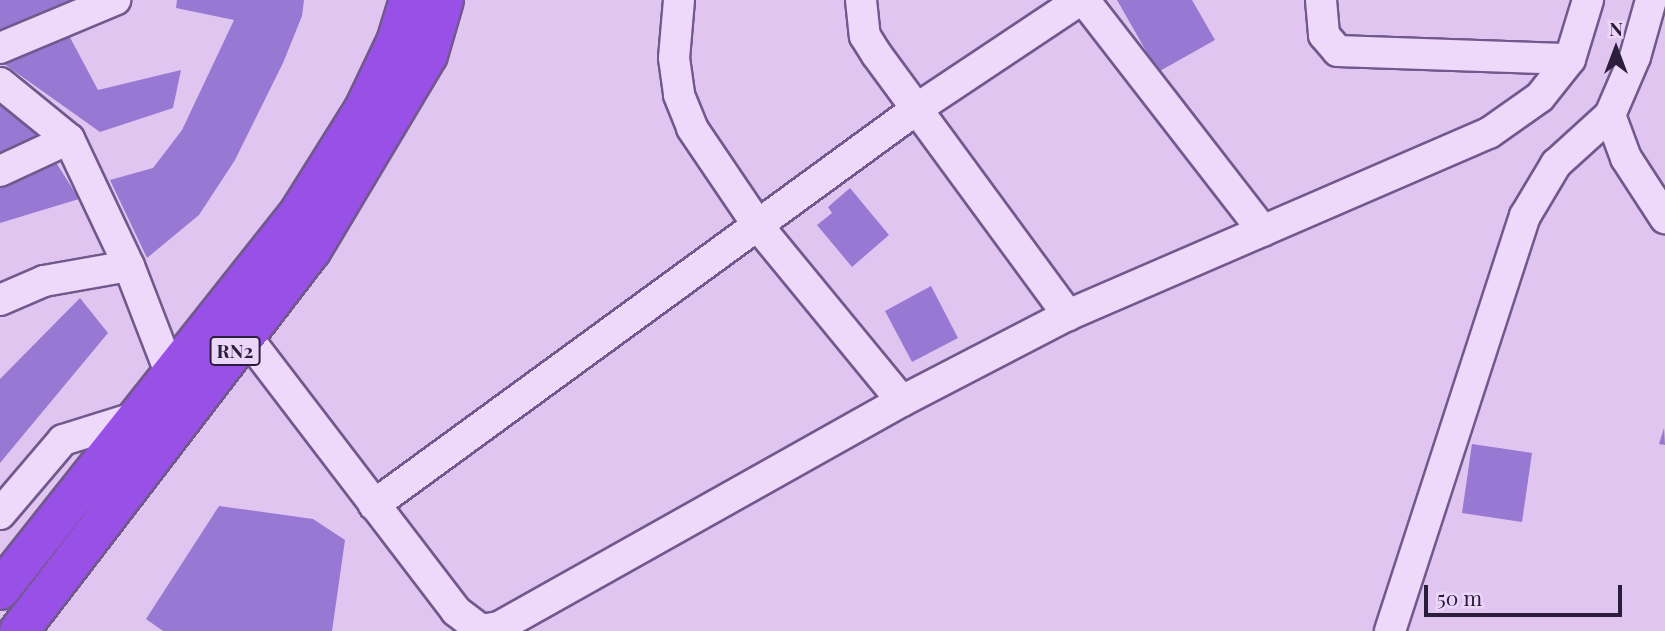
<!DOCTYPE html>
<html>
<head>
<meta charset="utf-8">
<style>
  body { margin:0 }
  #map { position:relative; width:1665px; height:631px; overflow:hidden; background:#e1c5f1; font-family:"Playfair Display",serif }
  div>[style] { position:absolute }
  .building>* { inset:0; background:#9778d2 }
  .roads { filter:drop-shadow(2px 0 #71598e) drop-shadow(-2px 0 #71598e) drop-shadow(0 2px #71598e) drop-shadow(0 -2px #71598e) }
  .street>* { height:30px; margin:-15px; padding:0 15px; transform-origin:15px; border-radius:15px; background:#eed9fb }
  .highway>* { height:38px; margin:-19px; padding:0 19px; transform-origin:19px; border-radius:19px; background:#9950e6 }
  span { translate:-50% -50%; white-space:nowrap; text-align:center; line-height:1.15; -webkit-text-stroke:6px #ebd5f8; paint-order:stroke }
  .shield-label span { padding:2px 5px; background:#ebd5f8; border:2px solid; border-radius:5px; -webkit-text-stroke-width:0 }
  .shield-label { font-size:19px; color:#2b1e3d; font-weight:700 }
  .north { position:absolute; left:1581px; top:14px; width:70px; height:70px; -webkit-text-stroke:5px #ebd5f8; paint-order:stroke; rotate:0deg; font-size:19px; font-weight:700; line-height:28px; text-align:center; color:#2b1e3d }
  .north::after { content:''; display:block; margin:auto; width:24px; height:32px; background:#2b1e3d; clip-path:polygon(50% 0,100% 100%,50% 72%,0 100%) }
  .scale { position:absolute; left:1424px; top:585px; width:198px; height:32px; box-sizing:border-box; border:4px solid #2b1e3d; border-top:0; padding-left:9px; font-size:21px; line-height:24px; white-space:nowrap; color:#2b1e3d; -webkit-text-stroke:5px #ebd5f8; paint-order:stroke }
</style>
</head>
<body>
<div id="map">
  <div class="building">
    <div style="clip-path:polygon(0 0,72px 0,0 30px)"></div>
    <div style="clip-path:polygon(177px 0,304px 0,302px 16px,283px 63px,235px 160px,199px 215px,147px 258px,110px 180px,153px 168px,182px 130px,234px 20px,176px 8px)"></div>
    <div style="clip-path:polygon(1117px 0,1192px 0,1215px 40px,1158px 72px)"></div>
    <div style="clip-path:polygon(65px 28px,98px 90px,181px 70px,173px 108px,100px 132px,0 61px)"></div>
    <div style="clip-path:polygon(0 99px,46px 139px,0 160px)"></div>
    <div style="clip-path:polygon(52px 156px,79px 199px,0 223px,0 177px)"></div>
    <div style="clip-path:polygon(850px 188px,889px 235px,852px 267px,817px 225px,832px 213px,828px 207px)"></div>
    <div style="clip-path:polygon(931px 286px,958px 338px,912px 362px,885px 311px)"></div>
    <div style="clip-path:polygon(80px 298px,108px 333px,0 463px,0 379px)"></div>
    <div style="clip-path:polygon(1664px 428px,1665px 445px,1659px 444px)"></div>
    <div style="clip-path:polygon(1472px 444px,1532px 453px,1522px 522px,1462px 513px)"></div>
    <div style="clip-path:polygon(219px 506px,313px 519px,345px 540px,332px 631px,163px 631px,146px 619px)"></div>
  </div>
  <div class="roads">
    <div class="street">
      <div style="left:679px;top:0;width:58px;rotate:94.9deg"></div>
      <div style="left:674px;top:58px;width:37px;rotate:82deg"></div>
      <div style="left:679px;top:95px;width:35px;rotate:68deg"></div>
      <div style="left:692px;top:128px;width:120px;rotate:55.9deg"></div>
      <div style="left:759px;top:227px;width:225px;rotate:50.6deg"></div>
      <div style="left:861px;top:0;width:36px;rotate:84deg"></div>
      <div style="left:865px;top:36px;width:22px;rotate:58deg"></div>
      <div style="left:877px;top:55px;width:323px;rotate:53.7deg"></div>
      <div style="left:1084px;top:0;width:292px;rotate:52.2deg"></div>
      <div style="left:1321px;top:0;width:35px;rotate:85deg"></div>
      <div style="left:1324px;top:35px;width:21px;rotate:49deg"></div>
      <div style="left:1338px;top:51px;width:232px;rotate:2deg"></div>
      <div style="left:0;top:48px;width:125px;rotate:-22.7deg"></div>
      <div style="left:0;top:83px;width:89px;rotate:39.1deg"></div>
      <div style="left:69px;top:139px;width:140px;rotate:64.7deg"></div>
      <div style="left:129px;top:266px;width:114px;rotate:68.9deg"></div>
      <div style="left:1610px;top:115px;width:46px;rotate:69.6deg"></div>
      <div style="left:1626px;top:158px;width:72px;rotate:57deg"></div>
      <div style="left:0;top:171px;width:76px;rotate:-24.9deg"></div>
      <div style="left:0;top:300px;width:48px;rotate:-23.4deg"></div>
      <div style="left:44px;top:281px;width:86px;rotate:-10deg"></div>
      <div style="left:246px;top:336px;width:346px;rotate:52.6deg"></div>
      <div style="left:456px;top:611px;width:31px;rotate:37deg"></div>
      <div style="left:481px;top:630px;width:18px;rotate:-9deg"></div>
      <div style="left:499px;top:627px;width:462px;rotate:-29.3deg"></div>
      <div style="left:902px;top:401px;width:187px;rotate:-27.4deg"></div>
      <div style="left:1068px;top:315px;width:459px;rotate:-23.4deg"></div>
      <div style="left:1489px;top:133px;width:62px;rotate:-35.2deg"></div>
      <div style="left:1540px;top:97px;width:48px;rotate:-51.7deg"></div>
      <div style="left:1570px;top:59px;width:62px;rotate:-73deg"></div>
      <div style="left:374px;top:505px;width:673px;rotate:-36.12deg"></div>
      <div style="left:918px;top:108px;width:195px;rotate:-33.7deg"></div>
      <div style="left:0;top:514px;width:97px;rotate:-49.6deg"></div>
      <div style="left:63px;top:440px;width:77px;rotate:-17.3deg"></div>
      <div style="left:1390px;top:631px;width:436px;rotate:-72deg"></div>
      <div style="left:1525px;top:216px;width:61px;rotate:-59.2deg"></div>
      <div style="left:1556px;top:164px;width:73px;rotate:-42.2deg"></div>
      <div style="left:1610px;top:115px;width:63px;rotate:-66.7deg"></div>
      <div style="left:1635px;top:57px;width:59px;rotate:-74.3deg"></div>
    </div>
    <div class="highway">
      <div style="left:0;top:590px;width:483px;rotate:-51.6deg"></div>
      <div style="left:300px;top:211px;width:120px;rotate:-57.9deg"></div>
      <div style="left:364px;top:109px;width:74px;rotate:-64.5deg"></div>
      <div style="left:396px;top:42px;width:44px;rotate:-72.8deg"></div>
      <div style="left:19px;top:631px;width:479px;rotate:-52.5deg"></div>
      <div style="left:311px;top:251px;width:228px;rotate:-59.2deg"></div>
      <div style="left:428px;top:55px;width:57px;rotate:-73.8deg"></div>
    </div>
  </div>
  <div class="shield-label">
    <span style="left:235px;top:351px">RN2</span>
  </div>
  <div class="north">N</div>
  <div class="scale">50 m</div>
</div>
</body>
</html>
